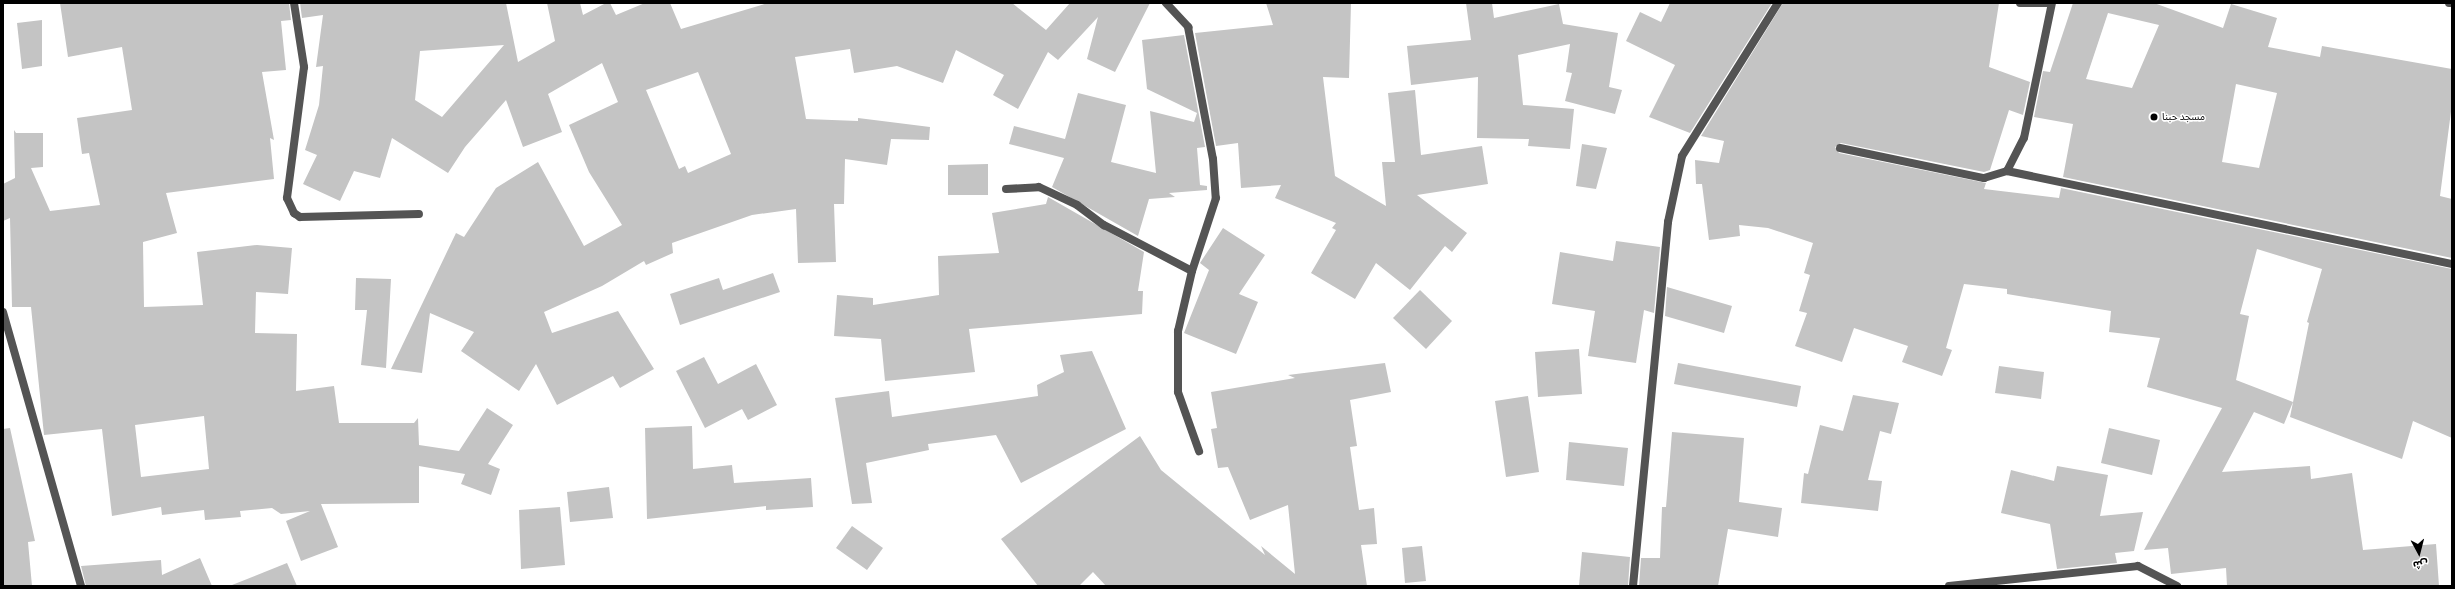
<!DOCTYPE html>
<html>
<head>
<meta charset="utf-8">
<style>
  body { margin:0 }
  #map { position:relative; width:2455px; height:589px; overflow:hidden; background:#fff; font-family:Manrope,"Noto Sans Arabic",sans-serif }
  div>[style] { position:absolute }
  .building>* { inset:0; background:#c4c4c4 }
  .street>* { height:8px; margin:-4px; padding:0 4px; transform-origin:4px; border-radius:4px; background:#545454 }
  .dots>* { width:11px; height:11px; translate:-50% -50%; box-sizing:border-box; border:2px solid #fff; border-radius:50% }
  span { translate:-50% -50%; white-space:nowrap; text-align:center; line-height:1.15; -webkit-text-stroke:3px #fff; paint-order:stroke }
  .poi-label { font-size:10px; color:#000 }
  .left { translate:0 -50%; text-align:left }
  .frame { position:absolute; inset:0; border:4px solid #000; pointer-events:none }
  .north { position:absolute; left:2399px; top:533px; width:40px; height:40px; -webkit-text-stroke:3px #fff; paint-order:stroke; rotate:173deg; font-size:11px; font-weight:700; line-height:16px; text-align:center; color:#000 }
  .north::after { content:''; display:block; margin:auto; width:14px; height:18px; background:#000; clip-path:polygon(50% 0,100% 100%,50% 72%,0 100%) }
</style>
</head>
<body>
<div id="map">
  <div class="building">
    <div style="clip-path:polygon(evenodd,60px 3px,289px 3px,291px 20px,281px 21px,286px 70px,262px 72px,274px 140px,270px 138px,274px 179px,166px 193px,177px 233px,143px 242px,144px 307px,203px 305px,197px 252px,257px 245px,292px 248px,288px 294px,256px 292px,255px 333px,297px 334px,296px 391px,334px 386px,339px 423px,414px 423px,418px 418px,419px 445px,459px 451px,487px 408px,513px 425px,488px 464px,500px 469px,491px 495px,461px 484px,465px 474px,419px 466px,419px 503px,321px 504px,338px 547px,301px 561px,286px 521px,310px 511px,281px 514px,272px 508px,240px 511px,241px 517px,205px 520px,204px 510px,162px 515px,161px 507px,112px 516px,102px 429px,44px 435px,31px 307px,12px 307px,10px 218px,3px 221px,3px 184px,15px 178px,14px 130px,16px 133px,43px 133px,43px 167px,31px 168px,50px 211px,100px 205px,89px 153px,82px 154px,77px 118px,132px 110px,122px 47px,68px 57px,60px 3px,204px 416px,209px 469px,141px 477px,135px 425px,204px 416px)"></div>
    <div style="clip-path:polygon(evenodd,300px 3px,506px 3px,518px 62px,555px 41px,547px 3px,580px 3px,583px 15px,606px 3px,610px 3px,616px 15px,645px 3px,670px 3px,681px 29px,768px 3px,1012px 3px,1046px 30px,1070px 3px,1150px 3px,1115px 72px,1087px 59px,1098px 17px,1058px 60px,1048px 52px,1018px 109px,993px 95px,1004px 75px,956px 50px,943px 83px,897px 66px,854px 73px,850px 49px,795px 57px,806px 119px,858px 121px,858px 118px,930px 127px,929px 140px,891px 139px,887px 165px,845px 159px,844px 204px,834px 204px,836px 262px,798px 263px,796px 209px,752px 215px,672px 243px,673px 253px,646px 265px,644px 261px,602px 286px,544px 312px,552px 333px,618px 311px,654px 369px,620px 388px,613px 376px,557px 405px,536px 364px,519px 391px,461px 351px,474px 332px,430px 313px,422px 373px,391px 369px,456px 233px,464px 237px,496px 188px,538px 162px,584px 246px,622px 225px,589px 172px,569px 125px,618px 102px,602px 63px,548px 94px,562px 132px,523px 147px,506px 100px,465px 147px,448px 173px,392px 138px,380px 178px,354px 171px,340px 201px,303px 184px,317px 155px,305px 150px,319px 105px,323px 66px,316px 67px,323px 15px,302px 18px,300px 3px,504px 45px,442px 117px,415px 100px,420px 51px,504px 45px,300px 3px,698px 72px,731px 154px,688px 173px,685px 166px,679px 169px,646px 90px,698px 72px)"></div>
    <div style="clip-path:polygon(1266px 3px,1351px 3px,1349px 78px,1323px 77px,1335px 176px,1386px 206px,1382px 162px,1395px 162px,1388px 93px,1415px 90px,1421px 155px,1482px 146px,1488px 184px,1417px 195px,1467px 233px,1452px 252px,1445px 246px,1410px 290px,1376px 263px,1355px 299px,1311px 273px,1336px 230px,1332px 228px,1336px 223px,1275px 198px,1281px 185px,1241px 188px,1238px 143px,1216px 146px,1195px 33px,1273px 25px)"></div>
    <div style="clip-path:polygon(1466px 3px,1492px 3px,1494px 18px,1559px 4px,1563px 24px,1618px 33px,1609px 87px,1622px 90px,1615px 114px,1565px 101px,1572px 73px,1566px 72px,1570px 44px,1518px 55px,1523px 105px,1574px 109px,1570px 149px,1528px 146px,1529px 139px,1477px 138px,1478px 77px,1411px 85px,1407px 46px,1471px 40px)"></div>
    <div style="clip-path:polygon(1670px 3px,1772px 3px,1690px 133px,1649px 117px,1675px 65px,1626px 41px,1640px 12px,1661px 22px)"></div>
    <div style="clip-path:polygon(1783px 3px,1999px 3px,1989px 67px,2030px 82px,2023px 115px,2009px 110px,1990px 170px,1984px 172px,1841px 143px,1835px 147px,1839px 153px,1986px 183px,1984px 189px,2059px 198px,2061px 188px,2452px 269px,2452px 438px,2413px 421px,2402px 459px,2290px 417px,2309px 323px,2307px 322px,2322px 269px,2257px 249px,2240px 314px,2249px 316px,2236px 380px,2293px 402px,2284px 424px,2254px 412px,2222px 472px,2310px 466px,2311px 479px,2352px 473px,2363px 550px,2436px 544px,2439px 586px,2227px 586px,2226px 568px,2171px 574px,2168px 548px,2144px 550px,2222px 408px,2147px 387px,2160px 338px,2109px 332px,2111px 311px,2007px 294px,2007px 289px,1964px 284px,1946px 348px,1952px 350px,1942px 376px,1902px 362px,1908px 346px,1854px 328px,1842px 362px,1795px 346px,1807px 313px,1799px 311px,1810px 275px,1804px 273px,1813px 243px,1768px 228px,1739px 225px,1740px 236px,1709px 240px,1702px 184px,1696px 184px,1695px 160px,1719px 163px,1724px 141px,1701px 136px)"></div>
    <div style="clip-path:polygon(evenodd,2073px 3px,2154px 3px,2223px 28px,2231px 4px,2277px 18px,2268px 47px,2320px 57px,2322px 46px,2452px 69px,2452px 104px,2440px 196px,2452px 199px,2452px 258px,2063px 177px,2073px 124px,2034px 117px,2043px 71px,2050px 72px,2073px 3px,2108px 13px,2159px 25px,2132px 88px,2086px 79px,2108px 13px,2073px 3px,2236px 84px,2277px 93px,2259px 168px,2222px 162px,2236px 84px)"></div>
    <div style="clip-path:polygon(42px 20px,42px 66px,22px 69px,17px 23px)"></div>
    <div style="clip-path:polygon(1184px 35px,1205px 147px,1197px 148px,1200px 185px,1207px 186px,1207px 190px,1169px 193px,1175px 197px,1149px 199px,1138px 236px,1052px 187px,1064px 158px,1009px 144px,1014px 126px,1065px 139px,1078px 93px,1126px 105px,1111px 162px,1156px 173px,1150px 111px,1194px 122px,1197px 113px,1147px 89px,1142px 40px)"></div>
    <div style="clip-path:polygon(1582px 144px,1607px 148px,1596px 189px,1576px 186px)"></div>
    <div style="clip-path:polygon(988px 164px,988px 195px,948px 195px,948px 165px)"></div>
    <div style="clip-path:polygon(1048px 197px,1144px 252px,1138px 291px,1143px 291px,1142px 314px,969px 329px,975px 372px,885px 381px,881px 339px,834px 336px,837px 295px,873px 298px,873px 305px,939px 295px,938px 256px,999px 253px,992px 213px,1046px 204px)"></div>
    <div style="clip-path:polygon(1223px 228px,1265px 255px,1239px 294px,1258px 302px,1236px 354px,1184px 333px,1209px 270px,1200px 263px)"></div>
    <div style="clip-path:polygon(1616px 241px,1660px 247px,1654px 313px,1644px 310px,1636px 363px,1588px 356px,1595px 311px,1552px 304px,1560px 252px,1613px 261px)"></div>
    <div style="clip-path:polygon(773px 273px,780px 292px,680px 325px,670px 294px,719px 278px,723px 290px)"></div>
    <div style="clip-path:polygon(356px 278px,391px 279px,386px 368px,361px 365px,367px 310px,355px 310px)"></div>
    <div style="clip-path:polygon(1667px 287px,1732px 306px,1724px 333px,1665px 316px)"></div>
    <div style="clip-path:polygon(1420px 290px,1452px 321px,1426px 349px,1393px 318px)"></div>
    <div style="clip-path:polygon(1579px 349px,1582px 394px,1538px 397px,1535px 352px)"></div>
    <div style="clip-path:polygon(1092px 351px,1126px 429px,1021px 483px,996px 435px,928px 444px,929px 450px,866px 463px,872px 503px,852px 504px,835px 398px,889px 391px,892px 417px,1038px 396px,1037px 385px,1064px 372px,1060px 355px)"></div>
    <div style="clip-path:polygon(704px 357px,718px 384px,756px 364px,777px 405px,748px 420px,742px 409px,705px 428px,676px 371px)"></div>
    <div style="clip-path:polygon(1385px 363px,1391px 392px,1350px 400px,1357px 446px,1350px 447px,1359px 510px,1374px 508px,1377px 544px,1361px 545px,1367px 586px,1106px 586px,1093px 572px,1079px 586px,1038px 586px,1001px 539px,1140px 436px,1161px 470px,1265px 555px,1261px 546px,1295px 574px,1288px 505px,1250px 520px,1228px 467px,1218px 468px,1211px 429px,1217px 428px,1211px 392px,1295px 378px,1288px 375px)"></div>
    <div style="clip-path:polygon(1678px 363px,1801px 386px,1797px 407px,1674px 384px)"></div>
    <div style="clip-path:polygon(1999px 366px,2044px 372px,2041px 399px,1995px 393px)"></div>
    <div style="clip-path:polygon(1853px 395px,1899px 403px,1891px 434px,1880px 431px,1868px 480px,1882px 481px,1878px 511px,1801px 503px,1804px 473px,1808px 474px,1820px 425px,1843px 431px)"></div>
    <div style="clip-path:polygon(1528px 396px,1539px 472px,1506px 477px,1495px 401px)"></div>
    <div style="clip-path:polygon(692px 426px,693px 469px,732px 465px,734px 483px,811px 478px,813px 507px,766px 510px,766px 506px,647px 519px,645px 428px)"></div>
    <div style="clip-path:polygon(10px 428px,35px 541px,28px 542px,32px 586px,3px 586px,3px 429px)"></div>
    <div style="clip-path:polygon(2109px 428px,2160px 440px,2152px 475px,2101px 463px)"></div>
    <div style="clip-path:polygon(1672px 432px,1744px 438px,1739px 502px,1782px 508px,1778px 537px,1728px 529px,1718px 586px,1639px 586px,1641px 558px,1660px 558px,1662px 507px,1666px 507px)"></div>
    <div style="clip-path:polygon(1569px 442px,1628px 448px,1624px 486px,1566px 480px)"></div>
    <div style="clip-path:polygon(2057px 466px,2108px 475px,2100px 516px,2143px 512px,2134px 551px,2115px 553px,2117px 563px,2057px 569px,2050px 524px,2001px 513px,2011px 470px,2054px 481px)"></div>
    <div style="clip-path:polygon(609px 487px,613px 518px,570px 522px,567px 492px)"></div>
    <div style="clip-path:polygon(560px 507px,565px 565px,521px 569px,519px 510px)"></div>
    <div style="clip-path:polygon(852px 526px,883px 548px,867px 570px,836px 548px)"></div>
    <div style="clip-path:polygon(1422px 546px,1426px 581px,1405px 583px,1402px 548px)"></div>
    <div style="clip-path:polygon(1582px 552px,1630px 557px,1628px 586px,1579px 586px)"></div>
    <div style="clip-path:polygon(200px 558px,212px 586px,86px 586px,81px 566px,161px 560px,162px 575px)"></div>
    <div style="clip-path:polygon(287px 563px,297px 586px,232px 586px,232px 585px)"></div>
  </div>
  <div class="street">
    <div style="left:294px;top:3px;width:65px;rotate:81.1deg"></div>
    <div style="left:304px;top:67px;width:132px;rotate:97.4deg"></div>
    <div style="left:287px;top:198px;width:17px;rotate:65deg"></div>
    <div style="left:294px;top:213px;width:7px;rotate:34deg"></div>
    <div style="left:300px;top:217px;width:119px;rotate:-1.4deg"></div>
    <div style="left:1166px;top:3px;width:33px;rotate:47deg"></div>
    <div style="left:1188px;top:27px;width:134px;rotate:79.3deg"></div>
    <div style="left:1213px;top:159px;width:39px;rotate:86deg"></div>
    <div style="left:1216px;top:198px;width:77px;rotate:108.2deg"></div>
    <div style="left:1192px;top:271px;width:62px;rotate:103.1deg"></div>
    <div style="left:1178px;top:331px;width:61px;rotate:90deg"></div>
    <div style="left:1178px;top:392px;width:63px;rotate:70.4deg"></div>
    <div style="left:2020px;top:3px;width:27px"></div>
    <div style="left:2449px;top:3px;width:3px"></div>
    <div style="left:1840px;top:148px;width:147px;rotate:11.8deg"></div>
    <div style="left:1984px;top:178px;width:24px;rotate:-17deg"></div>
    <div style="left:2007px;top:171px;width:37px;rotate:-63deg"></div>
    <div style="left:2024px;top:138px;width:138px;rotate:-78.3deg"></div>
    <div style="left:2007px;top:171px;width:455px;rotate:11.8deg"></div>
    <div style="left:1006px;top:189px;width:33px;rotate:-3deg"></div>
    <div style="left:1039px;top:187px;width:42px;rotate:25.3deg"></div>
    <div style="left:1077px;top:205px;width:34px;rotate:37deg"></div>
    <div style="left:1104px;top:225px;width:99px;rotate:27.6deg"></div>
    <div style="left:3px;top:312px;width:285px;rotate:74.1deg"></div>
    <div style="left:1633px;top:586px;width:366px;rotate:-84.5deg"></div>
    <div style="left:1668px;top:222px;width:67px;rotate:-78deg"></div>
    <div style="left:1682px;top:156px;width:181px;rotate:-57.9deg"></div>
    <div style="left:1949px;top:586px;width:190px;rotate:-6deg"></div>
    <div style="left:2138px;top:566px;width:44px;rotate:27.1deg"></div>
  </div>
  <div class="dots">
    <div style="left:2154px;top:117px;background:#000"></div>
  </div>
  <div class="poi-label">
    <span class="left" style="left:2162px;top:117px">مسجد حبنا</span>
  </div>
  <div class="frame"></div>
  <div class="north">ش</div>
</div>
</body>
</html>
